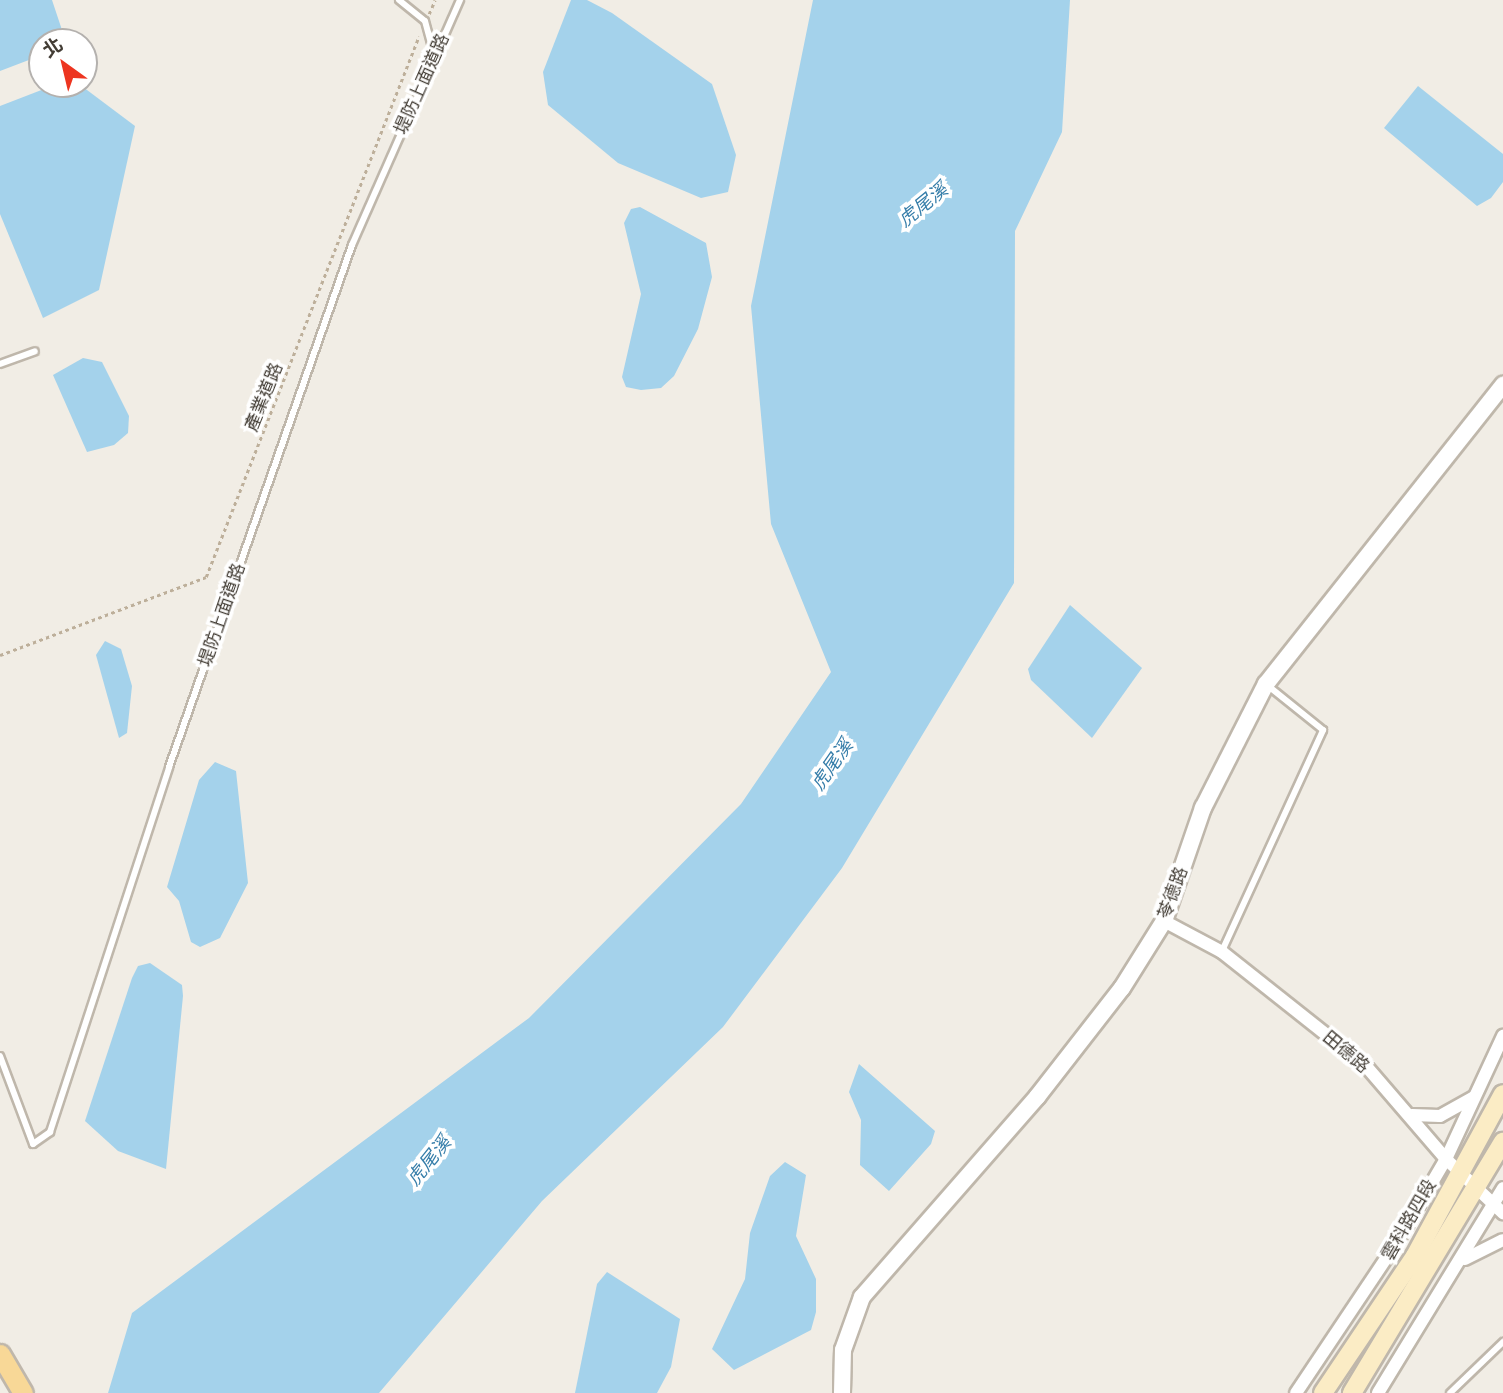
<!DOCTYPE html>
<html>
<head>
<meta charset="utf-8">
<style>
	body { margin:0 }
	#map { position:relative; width:1503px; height:1393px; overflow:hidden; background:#f1ede5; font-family:"IBM Plex Sans","Noto Sans TC",sans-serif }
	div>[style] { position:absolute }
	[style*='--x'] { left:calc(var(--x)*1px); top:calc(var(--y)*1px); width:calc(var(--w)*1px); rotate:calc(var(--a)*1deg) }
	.water>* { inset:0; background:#a4d2eb }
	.path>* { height:2.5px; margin-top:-1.25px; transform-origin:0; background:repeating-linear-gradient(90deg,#bdaf9a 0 3.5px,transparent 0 7px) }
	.roads { filter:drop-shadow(2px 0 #bfb7ab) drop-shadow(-2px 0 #bfb7ab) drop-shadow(0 2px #bfb7ab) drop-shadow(0 -2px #bfb7ab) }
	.service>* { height:6px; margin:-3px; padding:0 3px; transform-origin:3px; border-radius:3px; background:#fff }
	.minor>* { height:12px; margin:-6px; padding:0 6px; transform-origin:6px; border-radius:6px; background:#fff }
	.tertiary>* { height:16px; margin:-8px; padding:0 8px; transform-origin:8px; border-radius:8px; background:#fff }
	.secondary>* { height:18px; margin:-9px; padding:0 9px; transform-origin:9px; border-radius:9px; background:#fbecc5 }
	.primary>* { height:19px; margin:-9.5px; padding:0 9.5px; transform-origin:9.5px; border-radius:9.5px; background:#f8d897 }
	span { translate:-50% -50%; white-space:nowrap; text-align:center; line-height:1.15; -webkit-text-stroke:7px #fff; paint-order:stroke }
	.street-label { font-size:18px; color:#433d35 }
	.water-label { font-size:19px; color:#357da9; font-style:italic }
	.north { position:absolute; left:28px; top:28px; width:70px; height:70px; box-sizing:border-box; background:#fff; border:2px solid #b4b1ae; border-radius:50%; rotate:326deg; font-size:19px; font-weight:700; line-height:28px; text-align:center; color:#433d35 }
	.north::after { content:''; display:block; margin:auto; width:24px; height:32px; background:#ed3520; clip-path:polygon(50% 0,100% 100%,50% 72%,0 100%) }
</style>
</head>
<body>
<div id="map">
	<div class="water">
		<div style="clip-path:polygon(0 0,52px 0,66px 42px,42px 42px,42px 55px,0 71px)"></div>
		<div style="clip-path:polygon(571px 0,587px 0,612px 13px,712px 84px,736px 155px,728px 192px,701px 198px,618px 163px,548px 105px,543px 72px)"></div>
		<div style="clip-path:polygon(813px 0,1070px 0,1062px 132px,1015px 231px,1014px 583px,842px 868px,723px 1027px,542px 1201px,379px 1393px,108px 1393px,132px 1313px,529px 1018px,741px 804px,831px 672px,771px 524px,751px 306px)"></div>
		<div style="clip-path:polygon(57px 84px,79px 84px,135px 126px,99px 290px,43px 318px,0 214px,0 106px)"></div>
		<div style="clip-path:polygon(1418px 86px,1503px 154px,1503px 182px,1491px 198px,1477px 206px,1384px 128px)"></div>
		<div style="clip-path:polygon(640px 207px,706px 243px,712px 277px,698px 329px,674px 376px,661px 388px,641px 390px,626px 387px,622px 377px,641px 294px,624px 223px,631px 209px)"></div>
		<div style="clip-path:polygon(83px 358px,102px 362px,129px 416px,128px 433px,114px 445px,87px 452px,53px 375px)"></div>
		<div style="clip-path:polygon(1070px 605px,1142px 668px,1092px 738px,1031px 680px,1028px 669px)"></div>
		<div style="clip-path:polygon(105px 641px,121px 649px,132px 686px,127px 733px,119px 738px,96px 655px)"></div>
		<div style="clip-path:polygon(215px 762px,236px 771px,248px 883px,220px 938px,200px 947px,191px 942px,179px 901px,167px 887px,199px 780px)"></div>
		<div style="clip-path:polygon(150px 963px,182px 985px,183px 996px,166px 1169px,118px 1151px,85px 1121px,132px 978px,138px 966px)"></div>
		<div style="clip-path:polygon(859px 1064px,935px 1131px,931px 1144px,889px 1191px,860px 1165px,861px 1120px,849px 1092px)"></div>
		<div style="clip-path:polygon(785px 1162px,806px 1175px,796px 1236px,816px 1279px,816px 1312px,811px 1330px,734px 1370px,712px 1349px,745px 1279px,750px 1233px,770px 1176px)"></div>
		<div style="clip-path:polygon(607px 1272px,680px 1319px,671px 1367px,657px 1393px,575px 1393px,597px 1284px)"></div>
	</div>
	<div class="path">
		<div style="--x:429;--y:14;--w:15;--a:-67"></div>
		<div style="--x:0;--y:655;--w:220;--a:-20.7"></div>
		<div style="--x:206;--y:577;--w:581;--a:-68.51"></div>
	</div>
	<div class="roads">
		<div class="service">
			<div style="--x:399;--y:0;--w:33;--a:39"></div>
			<div style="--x:425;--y:21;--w:34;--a:75"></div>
			<div style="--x:0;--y:364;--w:37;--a:-20"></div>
			<div style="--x:1222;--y:951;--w:243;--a:-65.4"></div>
			<div style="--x:1323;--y:730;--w:72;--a:-141.2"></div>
			<div style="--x:0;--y:1056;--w:94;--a:69.4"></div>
			<div style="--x:33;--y:1144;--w:21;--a:-35"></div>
			<div style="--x:50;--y:1132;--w:384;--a:-71.9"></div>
			<div style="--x:169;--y:767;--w:553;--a:-70.68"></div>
			<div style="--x:352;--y:245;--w:268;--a:-66.2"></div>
			<div style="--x:1450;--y:1393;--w:74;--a:-43.9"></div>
		</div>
		<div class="minor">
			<div style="--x:1164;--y:921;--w:66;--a:28.1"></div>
			<div style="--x:1222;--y:952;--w:184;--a:38.4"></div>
			<div style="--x:1366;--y:1066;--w:123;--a:49.3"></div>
			<div style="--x:1446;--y:1159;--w:79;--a:43.5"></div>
			<div style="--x:1412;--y:1115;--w:28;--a:2"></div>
			<div style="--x:1440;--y:1116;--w:39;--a:-29"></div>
			<div style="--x:1465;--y:1259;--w:42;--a:-26.6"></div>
			<div style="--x:1296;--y:1393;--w:185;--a:-56.2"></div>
			<div style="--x:1399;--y:1239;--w:93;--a:-59.6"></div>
			<div style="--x:1446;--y:1159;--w:136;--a:-65.1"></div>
			<div style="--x:1378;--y:1393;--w:240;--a:-58.6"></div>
		</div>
		<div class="tertiary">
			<div style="--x:842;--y:1393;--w:43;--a:-88.7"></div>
			<div style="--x:843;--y:1350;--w:56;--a:-70.3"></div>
			<div style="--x:862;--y:1297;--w:266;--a:-48.8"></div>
			<div style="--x:1037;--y:1097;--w:138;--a:-52.1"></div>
			<div style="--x:1122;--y:988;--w:79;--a:-57.9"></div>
			<div style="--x:1164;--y:921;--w:120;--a:-71"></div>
			<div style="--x:1203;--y:808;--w:139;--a:-63.1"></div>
			<div style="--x:1266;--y:684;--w:382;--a:-51.6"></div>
		</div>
		<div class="secondary">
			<div style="--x:1323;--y:1393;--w:165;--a:-56.1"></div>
			<div style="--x:1415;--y:1256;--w:184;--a:-61.5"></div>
			<div style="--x:1352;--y:1393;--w:293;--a:-59"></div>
		</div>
		<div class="primary">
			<div style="--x:0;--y:1354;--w:45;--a:59.5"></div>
		</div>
	</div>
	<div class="street-label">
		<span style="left:422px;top:84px;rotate:-66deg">堤防上面道路</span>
		<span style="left:264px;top:397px;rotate:-68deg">產業道路</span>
		<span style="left:222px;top:615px;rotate:-71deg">堤防上面道路</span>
		<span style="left:1173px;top:893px;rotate:-70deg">苓德路</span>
		<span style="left:1346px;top:1052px;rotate:40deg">田德路</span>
		<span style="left:1409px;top:1220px;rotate:-60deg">雲科路四段</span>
	</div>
	<div class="water-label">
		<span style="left:923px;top:205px;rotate:-39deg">虎尾溪</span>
		<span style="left:832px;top:765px;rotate:-55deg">虎尾溪</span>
		<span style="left:429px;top:1161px;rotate:-51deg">虎尾溪</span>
	</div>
	<div class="north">北</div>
</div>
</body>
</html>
